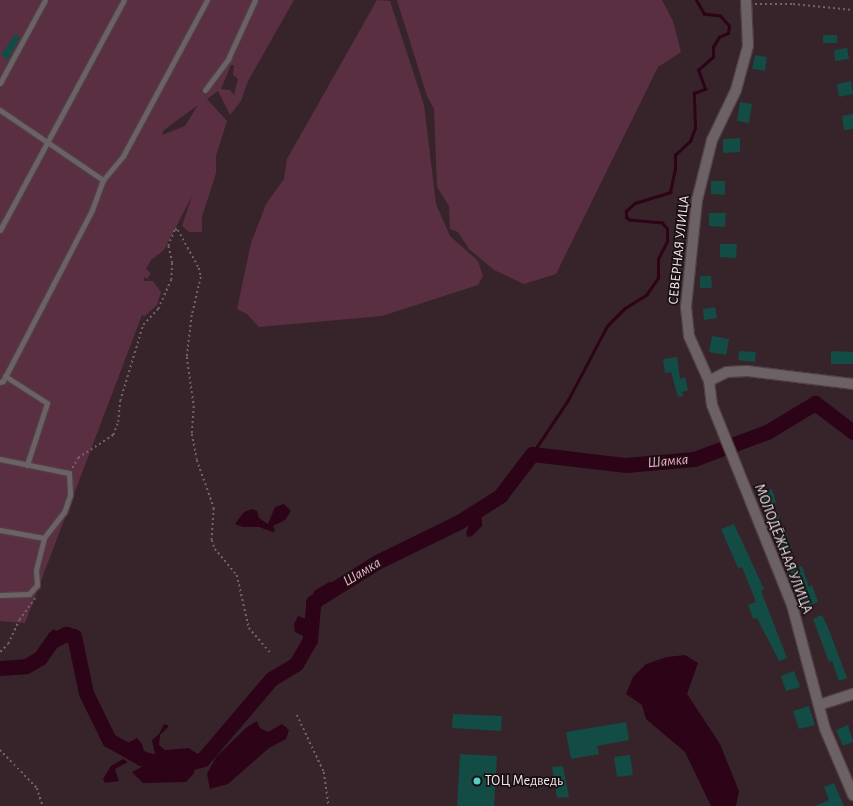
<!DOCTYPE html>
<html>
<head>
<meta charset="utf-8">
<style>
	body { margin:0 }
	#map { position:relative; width:853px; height:806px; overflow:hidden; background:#37242b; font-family:"Alegreya Sans",sans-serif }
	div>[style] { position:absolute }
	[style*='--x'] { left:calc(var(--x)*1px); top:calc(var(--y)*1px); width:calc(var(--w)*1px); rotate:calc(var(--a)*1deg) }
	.green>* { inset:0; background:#5a2f41 }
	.water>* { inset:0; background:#2c0317 }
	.stream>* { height:2.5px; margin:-1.25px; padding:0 1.25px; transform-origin:1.25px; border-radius:1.25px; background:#2c0317 }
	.river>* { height:15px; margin:-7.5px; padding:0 7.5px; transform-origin:7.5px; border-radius:7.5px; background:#2c0317 }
	.building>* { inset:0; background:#134b45 }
	.path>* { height:1.5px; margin-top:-0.75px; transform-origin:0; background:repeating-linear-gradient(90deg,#746369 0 2px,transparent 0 5px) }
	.roads { filter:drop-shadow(1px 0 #513f46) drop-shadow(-1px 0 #513f46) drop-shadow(0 1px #513f46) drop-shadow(0 -1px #513f46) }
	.service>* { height:5px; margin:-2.5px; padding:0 2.5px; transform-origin:2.5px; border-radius:2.5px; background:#6c6265 }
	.minor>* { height:10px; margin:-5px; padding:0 5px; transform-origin:5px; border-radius:5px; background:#6c6265 }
	.dots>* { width:11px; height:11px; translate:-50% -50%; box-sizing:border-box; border:2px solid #191013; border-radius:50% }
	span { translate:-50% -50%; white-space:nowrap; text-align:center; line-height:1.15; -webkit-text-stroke:3.5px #191013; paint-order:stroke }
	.street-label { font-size:14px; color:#f4e7eb }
	.poi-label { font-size:14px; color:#f4e7eb }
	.left { translate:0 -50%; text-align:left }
	.water-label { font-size:15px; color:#faaac8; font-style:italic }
</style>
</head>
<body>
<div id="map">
	<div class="green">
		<div style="clip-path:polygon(evenodd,0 0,294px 0,248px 81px,241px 101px,230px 115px,218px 91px,207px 99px,227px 121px,216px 156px,216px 173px,202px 217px,202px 232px,189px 232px,182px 226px,192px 196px,164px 250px,151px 260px,146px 269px,151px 273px,147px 279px,144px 277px,144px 281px,153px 281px,161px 292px,157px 305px,145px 316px,142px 315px,25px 623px,0 621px,0 0,231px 65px,234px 65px,233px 75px,238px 79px,234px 95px,230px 90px,221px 89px,231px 65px,0 0,198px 105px,185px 126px,162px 135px,164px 130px,198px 105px)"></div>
		<div style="clip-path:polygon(377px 0,390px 1px,424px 105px,436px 204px,450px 236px,478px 261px,483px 276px,478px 285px,382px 316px,259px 327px,247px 314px,237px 309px,251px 243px,266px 204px,284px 179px,287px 159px)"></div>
		<div style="clip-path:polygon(397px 0,662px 0,673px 21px,681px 52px,658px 67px,556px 274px,524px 284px,494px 270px,469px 249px,458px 232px,450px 229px,449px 206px,437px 187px,434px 109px,427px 96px)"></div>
	</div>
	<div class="water">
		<div style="clip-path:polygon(284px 504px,291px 511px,285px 520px,273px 526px,275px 530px,273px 532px,259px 527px,243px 527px,235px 524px,244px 512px,252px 509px,257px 511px,259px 518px,268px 524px,275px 507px)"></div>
		<div style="clip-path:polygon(481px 505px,482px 526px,472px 536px,468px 537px,466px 534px,470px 521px,477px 515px,476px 507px)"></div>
		<div style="clip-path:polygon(329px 582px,338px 583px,337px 588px,323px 591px,313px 598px,314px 591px)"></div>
		<div style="clip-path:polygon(298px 616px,306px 619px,304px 628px,307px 638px,295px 632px,294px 624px)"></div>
		<div style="clip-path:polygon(54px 629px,59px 635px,51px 641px,53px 651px,49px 657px,39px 660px,45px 650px,48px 634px)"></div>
		<div style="clip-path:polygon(685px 655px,698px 663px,687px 694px,720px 744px,739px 791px,736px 806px,711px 806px,685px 752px,646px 719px,642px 705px,626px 694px,633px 677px,646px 664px,667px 657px)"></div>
		<div style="clip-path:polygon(257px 721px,260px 728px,268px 732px,282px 724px,289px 730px,286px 739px,269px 748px,228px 784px,210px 789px,207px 774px,216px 757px,247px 727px)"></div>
		<div style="clip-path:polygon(164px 724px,169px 726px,160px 735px,159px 745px,165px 750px,189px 748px,196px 753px,194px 773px,186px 782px,143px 783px,132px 772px,156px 759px,152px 740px,159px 734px)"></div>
		<div style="clip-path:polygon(137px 738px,142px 744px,145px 754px,126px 755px,124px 749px,126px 744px)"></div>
		<div style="clip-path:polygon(123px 759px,128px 762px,115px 769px,119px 781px,105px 783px,103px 779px,111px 766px)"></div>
	</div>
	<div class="stream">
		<div style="--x:532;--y:454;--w:65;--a:-56.3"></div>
		<div style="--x:568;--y:400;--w:84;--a:-62.2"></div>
		<div style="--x:607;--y:326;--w:25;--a:-45"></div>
		<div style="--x:625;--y:308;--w:25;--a:-32"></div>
		<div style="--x:646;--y:295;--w:21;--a:-55"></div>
		<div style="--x:658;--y:278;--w:19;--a:-90"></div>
		<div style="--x:658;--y:259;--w:20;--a:-63"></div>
		<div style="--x:667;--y:241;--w:12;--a:-90"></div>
		<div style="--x:667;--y:229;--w:8;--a:-130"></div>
		<div style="--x:662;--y:223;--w:33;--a:-175"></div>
		<div style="--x:629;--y:220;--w:4;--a:-135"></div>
		<div style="--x:626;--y:217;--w:6;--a:-90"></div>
		<div style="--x:626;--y:211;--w:12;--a:-42"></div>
		<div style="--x:635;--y:203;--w:37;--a:-17"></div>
		<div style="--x:670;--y:192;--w:24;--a:-78"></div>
		<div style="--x:675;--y:169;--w:14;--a:-90"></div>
		<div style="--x:675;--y:155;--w:21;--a:-43"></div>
		<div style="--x:690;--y:141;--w:14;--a:-69"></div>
		<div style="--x:695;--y:128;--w:35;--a:-92"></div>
		<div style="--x:694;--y:93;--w:12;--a:-20"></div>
		<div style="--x:705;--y:89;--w:20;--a:-110"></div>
		<div style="--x:698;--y:70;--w:20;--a:-41"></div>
		<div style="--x:713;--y:57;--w:10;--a:-90"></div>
		<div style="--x:713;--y:47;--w:12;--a:-59"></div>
		<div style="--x:719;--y:37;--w:10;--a:-24"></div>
		<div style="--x:728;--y:33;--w:7;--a:-82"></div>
		<div style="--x:729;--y:26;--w:13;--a:-132"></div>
		<div style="--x:720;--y:16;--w:16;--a:-173"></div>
		<div style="--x:704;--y:14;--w:16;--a:-120"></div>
	</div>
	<div class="river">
		<div style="--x:0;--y:668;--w:26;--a:-4"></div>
		<div style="--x:26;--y:666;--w:16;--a:-30"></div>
		<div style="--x:40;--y:658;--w:21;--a:-55"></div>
		<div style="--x:52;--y:641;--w:16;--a:-27"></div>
		<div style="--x:66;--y:634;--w:8;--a:14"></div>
		<div style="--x:74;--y:636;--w:58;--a:78.1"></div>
		<div style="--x:86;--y:693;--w:52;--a:63.9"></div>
		<div style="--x:109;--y:740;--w:37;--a:29"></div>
		<div style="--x:141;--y:758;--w:32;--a:16"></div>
		<div style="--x:172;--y:767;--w:32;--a:-14"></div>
		<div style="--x:203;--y:759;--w:105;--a:-49.6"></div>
		<div style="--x:271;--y:679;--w:29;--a:-31"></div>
		<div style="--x:296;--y:664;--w:28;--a:-60"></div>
		<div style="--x:310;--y:640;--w:38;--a:-85"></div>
		<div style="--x:313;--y:602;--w:75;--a:-32"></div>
		<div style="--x:377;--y:562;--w:91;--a:-26"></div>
		<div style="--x:459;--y:522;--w:49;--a:-32.4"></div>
		<div style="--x:500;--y:496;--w:53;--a:-52.7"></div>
		<div style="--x:532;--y:454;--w:95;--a:6.7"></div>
		<div style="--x:626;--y:465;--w:68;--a:-5"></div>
		<div style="--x:694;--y:459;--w:78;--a:-20.3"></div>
		<div style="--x:767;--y:432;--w:56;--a:-31.1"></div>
		<div style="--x:815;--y:403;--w:48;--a:37.3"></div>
	</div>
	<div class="building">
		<div style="clip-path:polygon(15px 34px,20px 37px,8px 60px,1px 55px)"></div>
		<div style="clip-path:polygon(823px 35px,837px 35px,837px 43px,823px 43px)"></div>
		<div style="clip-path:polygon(847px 48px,849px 59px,835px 61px,834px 50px)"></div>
		<div style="clip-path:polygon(755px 55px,767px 57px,765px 71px,752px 69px)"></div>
		<div style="clip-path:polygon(851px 81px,853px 94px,839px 97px,837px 84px)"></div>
		<div style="clip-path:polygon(740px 102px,752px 104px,749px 123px,737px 121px)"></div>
		<div style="clip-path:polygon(853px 114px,853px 129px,844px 130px,842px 116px)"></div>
		<div style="clip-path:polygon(740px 138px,740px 152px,723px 153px,723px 139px)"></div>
		<div style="clip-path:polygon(711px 181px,725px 181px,725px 195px,711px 194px)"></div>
		<div style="clip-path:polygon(709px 213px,726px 213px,725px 227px,709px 226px)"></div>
		<div style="clip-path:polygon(720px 244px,737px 244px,736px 258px,720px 257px)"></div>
		<div style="clip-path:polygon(700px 276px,711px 276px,712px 288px,700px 288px)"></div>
		<div style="clip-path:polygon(715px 307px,717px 318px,704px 320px,703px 309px)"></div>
		<div style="clip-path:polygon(712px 336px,729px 339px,726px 355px,709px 352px)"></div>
		<div style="clip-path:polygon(739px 351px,756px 352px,755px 362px,738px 360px)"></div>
		<div style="clip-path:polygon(831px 351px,853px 352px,853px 364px,831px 364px)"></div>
		<div style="clip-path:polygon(677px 357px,680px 379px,685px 377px,688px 390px,682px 392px,683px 396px,678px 397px,671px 372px,665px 373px,663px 359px)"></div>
		<div style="clip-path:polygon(772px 489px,776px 502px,764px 506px,760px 493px)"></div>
		<div style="clip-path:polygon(778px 515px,792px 548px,781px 553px,768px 519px)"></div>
		<div style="clip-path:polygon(734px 524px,764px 589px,761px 591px,787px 658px,779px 661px,757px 618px,753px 619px,748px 605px,756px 602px,742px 567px,738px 568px,721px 529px)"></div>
		<div style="clip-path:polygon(802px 566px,809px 587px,812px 585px,818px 602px,805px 607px,790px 570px)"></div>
		<div style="clip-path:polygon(822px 615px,829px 630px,847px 678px,839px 681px,832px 661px,829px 662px,813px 619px)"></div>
		<div style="clip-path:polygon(794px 671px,800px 687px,786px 691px,781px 676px)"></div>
		<div style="clip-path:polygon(809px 706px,815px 725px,799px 729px,793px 711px)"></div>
		<div style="clip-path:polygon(453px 714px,502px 716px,501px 731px,452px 728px)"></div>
		<div style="clip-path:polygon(626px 722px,629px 740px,597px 746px,599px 754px,571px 759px,566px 732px)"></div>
		<div style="clip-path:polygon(848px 725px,853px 742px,843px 746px,836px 730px)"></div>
		<div style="clip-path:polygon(460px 754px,497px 756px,494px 806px,457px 806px)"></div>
		<div style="clip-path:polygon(630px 755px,633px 775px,617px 777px,614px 757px)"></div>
		<div style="clip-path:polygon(563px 766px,569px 797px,557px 798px,552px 767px)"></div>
		<div style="clip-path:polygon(834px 783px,844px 806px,815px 806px,829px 800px,824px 787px)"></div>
	</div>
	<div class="path">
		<div style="--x:755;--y:4;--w:38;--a:0"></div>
		<div style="--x:793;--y:4;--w:60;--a:5.7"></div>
		<div style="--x:72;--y:468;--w:12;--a:-59"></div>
		<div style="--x:78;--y:458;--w:42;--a:-33.3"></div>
		<div style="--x:113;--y:435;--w:14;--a:-69"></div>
		<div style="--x:118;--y:422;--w:21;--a:-85"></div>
		<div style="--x:120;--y:401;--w:79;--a:-73.2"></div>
		<div style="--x:143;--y:325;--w:22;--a:-47"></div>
		<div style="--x:158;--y:309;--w:32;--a:-66"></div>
		<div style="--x:171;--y:280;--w:17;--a:-87"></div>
		<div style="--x:172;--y:263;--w:17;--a:-103"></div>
		<div style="--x:168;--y:246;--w:18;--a:-68"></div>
		<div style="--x:175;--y:229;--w:3;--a:18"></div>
		<div style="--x:178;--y:230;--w:43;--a:61.1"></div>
		<div style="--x:199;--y:268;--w:9;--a:77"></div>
		<div style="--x:201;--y:277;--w:39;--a:103"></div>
		<div style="--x:192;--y:315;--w:42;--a:96.8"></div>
		<div style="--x:187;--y:357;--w:49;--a:81.9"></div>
		<div style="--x:194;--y:406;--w:28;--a:94"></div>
		<div style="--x:192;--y:434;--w:26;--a:79"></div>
		<div style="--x:197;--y:460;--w:51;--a:70.5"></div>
		<div style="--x:214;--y:508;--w:32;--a:94"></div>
		<div style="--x:212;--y:540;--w:9;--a:72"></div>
		<div style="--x:215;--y:549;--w:34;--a:50"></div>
		<div style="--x:237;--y:575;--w:54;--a:77.2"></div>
		<div style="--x:249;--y:628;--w:35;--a:49"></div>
		<div style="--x:0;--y:652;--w:11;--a:-45"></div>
		<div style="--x:8;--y:644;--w:26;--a:-65"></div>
		<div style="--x:19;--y:620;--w:27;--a:-54"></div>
		<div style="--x:297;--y:715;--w:63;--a:64.7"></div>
		<div style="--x:324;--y:772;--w:34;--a:82"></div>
		<div style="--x:0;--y:750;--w:53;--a:45.8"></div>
		<div style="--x:37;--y:788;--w:19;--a:72"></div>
	</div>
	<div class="roads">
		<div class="service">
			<div style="--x:0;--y:83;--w:94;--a:-61.5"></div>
			<div style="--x:205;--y:90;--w:39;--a:-53"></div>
			<div style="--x:228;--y:59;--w:65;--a:-65.4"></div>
			<div style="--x:0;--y:110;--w:125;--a:34.2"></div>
			<div style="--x:103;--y:180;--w:31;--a:-50"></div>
			<div style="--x:123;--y:156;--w:177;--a:-61.7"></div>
			<div style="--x:0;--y:230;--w:261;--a:-61.7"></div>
			<div style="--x:5;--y:376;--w:50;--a:32.7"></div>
			<div style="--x:47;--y:403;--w:65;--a:107.9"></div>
			<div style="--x:0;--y:382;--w:3;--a:-18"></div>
			<div style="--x:3;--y:381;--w:193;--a:-62.5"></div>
			<div style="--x:92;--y:210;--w:32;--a:-70"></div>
			<div style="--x:0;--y:459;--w:70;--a:11.5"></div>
			<div style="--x:69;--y:473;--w:22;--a:87"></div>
			<div style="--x:70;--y:495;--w:18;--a:109"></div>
			<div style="--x:64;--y:512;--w:33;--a:128"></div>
			<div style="--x:44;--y:538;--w:33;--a:104"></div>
			<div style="--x:36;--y:570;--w:15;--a:86"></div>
			<div style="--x:37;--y:585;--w:12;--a:132"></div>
			<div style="--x:29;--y:594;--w:29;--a:178"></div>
			<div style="--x:0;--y:530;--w:45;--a:10.3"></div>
		</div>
		<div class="minor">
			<div style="--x:746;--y:0;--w:46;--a:87.5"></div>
			<div style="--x:748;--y:46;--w:46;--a:105.3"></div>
			<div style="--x:736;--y:90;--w:55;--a:115.6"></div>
			<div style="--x:712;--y:140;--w:62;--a:104"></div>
			<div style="--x:697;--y:200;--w:108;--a:95.9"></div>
			<div style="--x:686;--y:307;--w:29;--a:84"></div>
			<div style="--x:689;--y:336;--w:49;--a:66"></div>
			<div style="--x:709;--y:381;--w:24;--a:83"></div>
			<div style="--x:712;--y:405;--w:215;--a:68.2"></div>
			<div style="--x:792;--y:605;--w:128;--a:75.1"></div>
			<div style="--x:825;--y:729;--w:72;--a:67"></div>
			<div style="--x:709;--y:381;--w:20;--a:-27"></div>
			<div style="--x:727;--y:372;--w:20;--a:-3"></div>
			<div style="--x:747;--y:371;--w:107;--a:7"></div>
			<div style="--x:819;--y:705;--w:36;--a:-18"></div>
		</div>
	</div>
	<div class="dots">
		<div style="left:477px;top:781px;background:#58cec0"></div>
	</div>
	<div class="street-label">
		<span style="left:679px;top:250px;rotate:-84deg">СЕВЕРНАЯ УЛИЦА</span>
		<span style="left:783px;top:549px;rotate:69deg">МОЛОДЁЖНАЯ УЛИЦА</span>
	</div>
	<div class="poi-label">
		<span class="left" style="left:485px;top:781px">ТОЦ Медведь</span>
	</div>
	<div class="water-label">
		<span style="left:668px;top:461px;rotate:-5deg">Шамка</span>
		<span style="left:362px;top:572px;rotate:-31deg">Шамка</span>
	</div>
</div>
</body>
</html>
